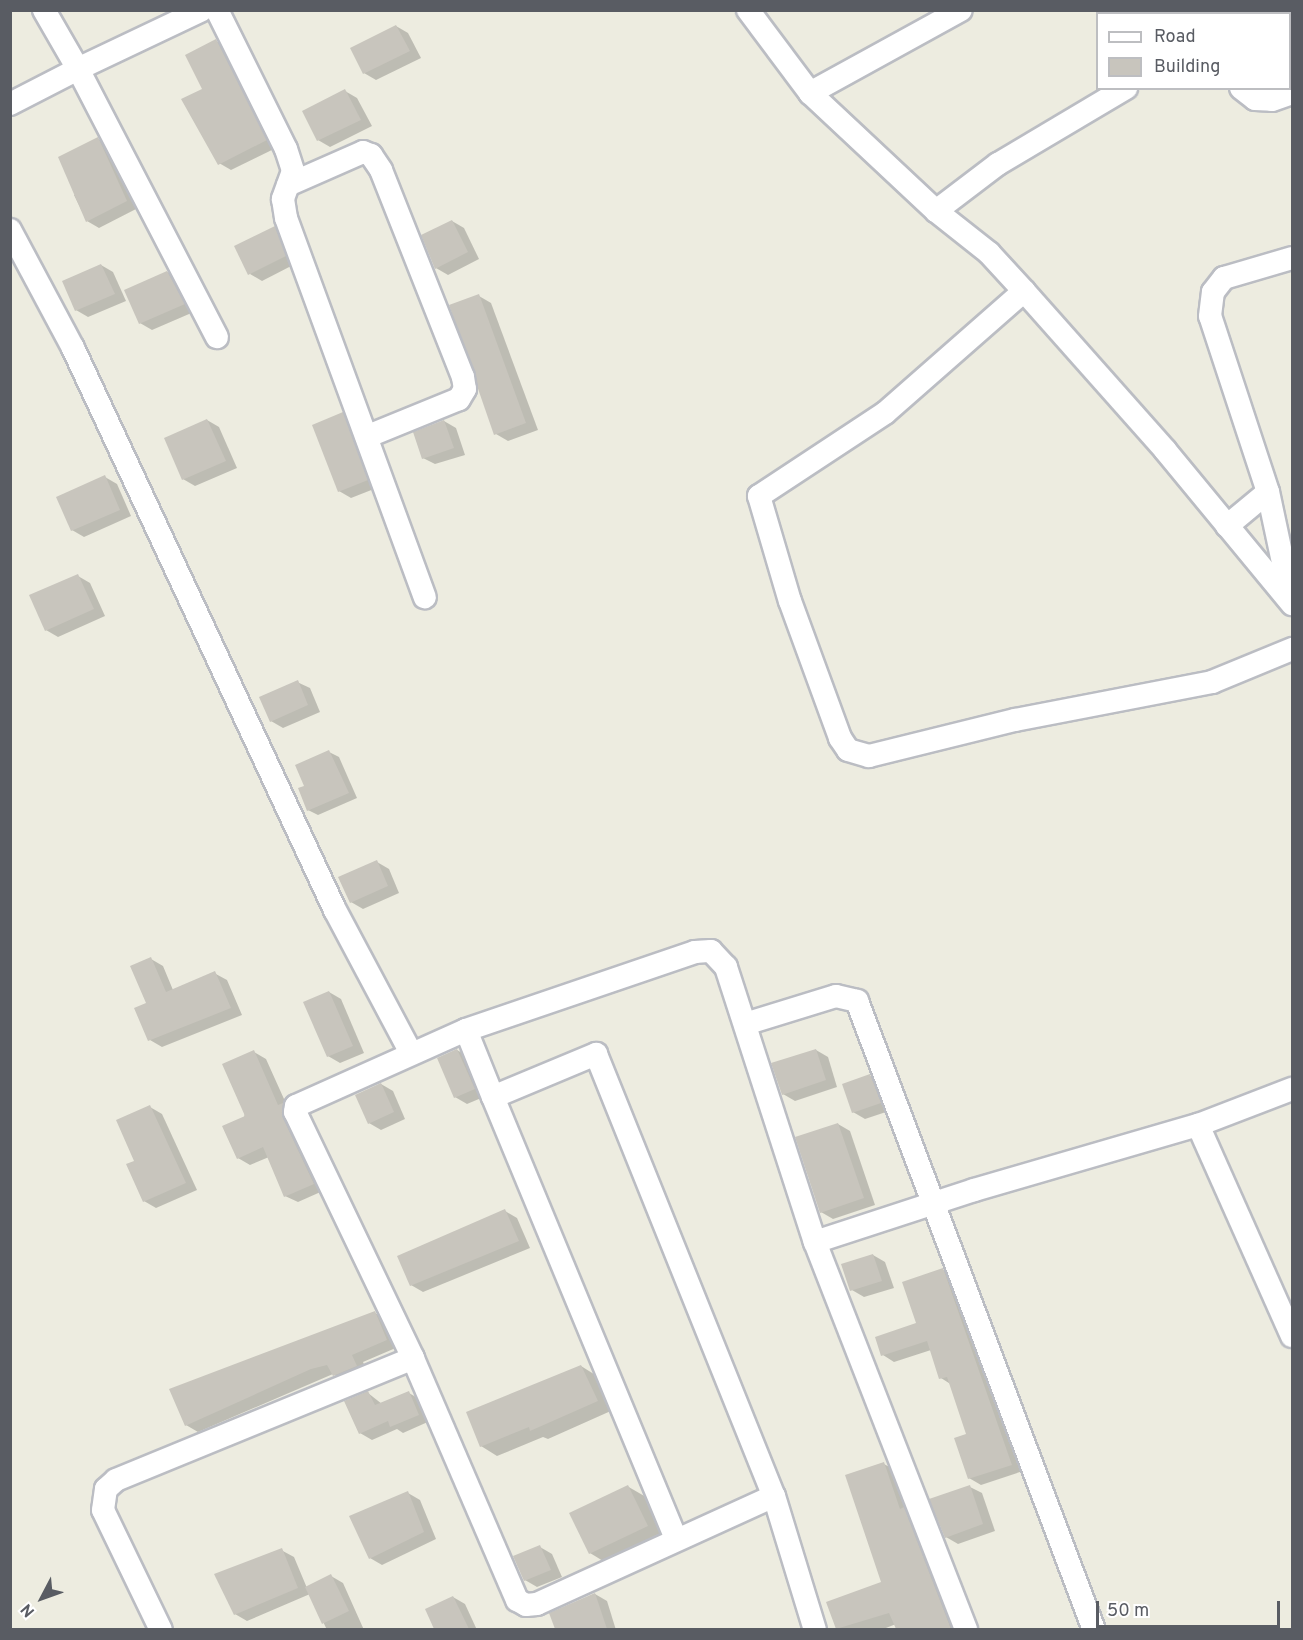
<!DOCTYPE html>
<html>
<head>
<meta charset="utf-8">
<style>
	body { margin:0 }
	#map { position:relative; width:1303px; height:1640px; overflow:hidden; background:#edece0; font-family:Overpass,sans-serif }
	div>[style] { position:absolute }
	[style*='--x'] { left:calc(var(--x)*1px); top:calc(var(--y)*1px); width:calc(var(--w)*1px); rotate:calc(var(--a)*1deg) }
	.shadow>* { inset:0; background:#0003 }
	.building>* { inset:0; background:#c8c5bd }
	.roads { filter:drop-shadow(2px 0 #bbbdc3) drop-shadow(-2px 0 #bbbdc3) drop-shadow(0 2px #bbbdc3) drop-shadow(0 -2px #bbbdc3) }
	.street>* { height:22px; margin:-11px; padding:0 11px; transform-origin:11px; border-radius:11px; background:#fff }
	span { translate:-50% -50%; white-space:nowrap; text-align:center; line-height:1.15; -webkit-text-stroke:6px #fff; paint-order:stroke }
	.frame { position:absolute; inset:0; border:12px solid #595c63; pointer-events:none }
	.legend { position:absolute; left:1096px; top:12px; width:195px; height:78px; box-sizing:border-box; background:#fff; border:2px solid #bdbec1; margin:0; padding:8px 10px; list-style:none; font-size:18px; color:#595c63 }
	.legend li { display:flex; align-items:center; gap:12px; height:30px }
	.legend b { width:30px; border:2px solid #bdbec1 }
	.north { position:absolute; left:12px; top:1568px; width:60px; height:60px; -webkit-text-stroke:4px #fff; paint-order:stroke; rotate:229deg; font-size:16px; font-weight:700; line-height:24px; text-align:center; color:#595c63 }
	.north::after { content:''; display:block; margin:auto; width:21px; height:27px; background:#595c63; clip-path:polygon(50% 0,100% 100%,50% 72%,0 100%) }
	.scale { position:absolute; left:1096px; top:1601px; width:184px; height:27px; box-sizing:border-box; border:3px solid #595c63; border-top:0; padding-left:8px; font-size:18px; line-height:21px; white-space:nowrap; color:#595c63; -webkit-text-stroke:4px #fff; paint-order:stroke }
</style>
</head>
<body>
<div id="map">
	<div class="shadow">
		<div style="clip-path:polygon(396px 26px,408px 33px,421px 58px,376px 80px,364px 73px)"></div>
		<div style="clip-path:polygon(216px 41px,228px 48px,278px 147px,231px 170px,219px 163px,204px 90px)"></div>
		<div style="clip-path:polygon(345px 91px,357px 98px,372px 126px,330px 147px,318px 140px)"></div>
		<div style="clip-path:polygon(98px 139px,110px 146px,138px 208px,99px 228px,87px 221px,74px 195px,78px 193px)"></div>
		<div style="clip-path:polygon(452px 221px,464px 228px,479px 259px,448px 275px,436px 268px)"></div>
		<div style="clip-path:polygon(275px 228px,287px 235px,297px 263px,262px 281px,250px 274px)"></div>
		<div style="clip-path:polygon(101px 265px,113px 272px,126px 301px,88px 317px,76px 310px)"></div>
		<div style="clip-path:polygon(167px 272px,179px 279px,196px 311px,152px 330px,140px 323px)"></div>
		<div style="clip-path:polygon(479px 296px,491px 303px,538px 430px,508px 441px,496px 434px)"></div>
		<div style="clip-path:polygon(343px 414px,355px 421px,379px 487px,351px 498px,339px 491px)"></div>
		<div style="clip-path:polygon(207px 420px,219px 427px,237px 468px,195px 486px,183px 479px)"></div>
		<div style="clip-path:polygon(444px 421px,456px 428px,465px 455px,435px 464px,423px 458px)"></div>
		<div style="clip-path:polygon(105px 477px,117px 484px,131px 516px,84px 537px,72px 530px)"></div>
		<div style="clip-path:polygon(78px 576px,90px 583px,105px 616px,58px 637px,46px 630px)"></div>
		<div style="clip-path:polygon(297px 682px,310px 688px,320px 712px,283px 728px,271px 721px)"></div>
		<div style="clip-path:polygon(329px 752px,339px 757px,357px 798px,318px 815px,308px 810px,306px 787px)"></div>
		<div style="clip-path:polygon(377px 862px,389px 869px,399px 893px,363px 909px,351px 902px)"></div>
		<div style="clip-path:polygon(151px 959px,163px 966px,173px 990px,214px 973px,227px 980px,242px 1015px,162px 1047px,150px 1040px)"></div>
		<div style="clip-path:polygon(329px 992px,341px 999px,364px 1053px,340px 1063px,328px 1056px)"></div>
		<div style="clip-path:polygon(457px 1050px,469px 1057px,486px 1096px,467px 1104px,455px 1097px)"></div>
		<div style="clip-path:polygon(816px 1050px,828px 1057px,837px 1087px,795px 1101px,783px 1094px)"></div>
		<div style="clip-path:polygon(254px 1052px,266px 1059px,325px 1190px,298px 1202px,285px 1196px,269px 1157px,250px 1165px,238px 1158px)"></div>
		<div style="clip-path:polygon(870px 1076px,882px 1083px,892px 1110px,865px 1119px,853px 1112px)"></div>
		<div style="clip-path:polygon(381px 1084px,393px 1091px,405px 1119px,381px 1130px,369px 1123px)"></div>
		<div style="clip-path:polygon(150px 1107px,162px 1114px,197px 1190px,156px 1208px,144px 1201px,136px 1162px)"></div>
		<div style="clip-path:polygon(838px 1124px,850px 1131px,875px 1205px,833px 1219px,821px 1212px)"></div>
		<div style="clip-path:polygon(505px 1211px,517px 1218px,530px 1248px,423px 1292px,411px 1285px)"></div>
		<div style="clip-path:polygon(873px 1255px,885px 1262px,894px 1288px,864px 1297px,852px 1290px)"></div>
		<div style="clip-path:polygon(943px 1270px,955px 1276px,1023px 1471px,981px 1485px,969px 1478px,968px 1435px,952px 1385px,941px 1378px,931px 1350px,894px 1362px,883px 1355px,918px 1324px)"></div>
		<div style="clip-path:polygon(375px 1313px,387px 1320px,398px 1347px,363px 1362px,368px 1373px,346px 1382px,333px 1374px,198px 1432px,186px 1425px)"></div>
		<div style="clip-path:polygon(581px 1366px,597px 1376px,613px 1410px,548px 1439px,543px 1437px,497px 1456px,481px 1446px)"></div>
		<div style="clip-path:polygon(368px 1393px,382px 1404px,409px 1393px,421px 1400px,430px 1421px,403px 1433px,397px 1429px,372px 1440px,360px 1433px)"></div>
		<div style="clip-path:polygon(884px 1464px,900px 1473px,962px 1630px,898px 1630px,896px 1624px,881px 1630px,838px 1630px,828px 1603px,882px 1583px)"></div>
		<div style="clip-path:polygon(627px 1486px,646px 1497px,665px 1537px,608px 1564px,590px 1553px)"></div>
		<div style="clip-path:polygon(970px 1487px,982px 1493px,995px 1531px,958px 1544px,946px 1537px)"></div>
		<div style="clip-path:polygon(408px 1493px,420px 1500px,436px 1539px,382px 1565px,370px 1558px)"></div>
		<div style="clip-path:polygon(540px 1547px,552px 1554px,562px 1577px,537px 1587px,525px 1580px)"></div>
		<div style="clip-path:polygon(281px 1550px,294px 1557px,307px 1588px,331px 1576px,343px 1583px,364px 1630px,327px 1630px,310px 1594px,247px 1621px,235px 1614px)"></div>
		<div style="clip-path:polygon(595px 1594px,607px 1601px,616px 1630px,557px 1630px,551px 1614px)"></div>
		<div style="clip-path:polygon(453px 1597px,465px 1604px,477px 1630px,436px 1630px,427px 1610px)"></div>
	</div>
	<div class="building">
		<div style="clip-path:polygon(396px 25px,410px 51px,363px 74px,350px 48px)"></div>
		<div style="clip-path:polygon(216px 39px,267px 140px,218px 165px,181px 99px,202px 89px,185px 55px)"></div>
		<div style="clip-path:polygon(345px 89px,361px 120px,317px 141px,302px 111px)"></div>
		<div style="clip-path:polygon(98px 137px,127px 201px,86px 222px,58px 157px)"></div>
		<div style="clip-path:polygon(452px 220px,468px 252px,435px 269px,421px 235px)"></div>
		<div style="clip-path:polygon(275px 226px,286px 256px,248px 275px,234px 246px)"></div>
		<div style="clip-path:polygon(101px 264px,115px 294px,75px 311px,62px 281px)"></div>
		<div style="clip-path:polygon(167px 271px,185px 304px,139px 324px,124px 290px)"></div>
		<div style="clip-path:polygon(479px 294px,526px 423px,494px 435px,449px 305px)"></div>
		<div style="clip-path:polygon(343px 412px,368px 480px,338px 492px,312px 425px)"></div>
		<div style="clip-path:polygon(207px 419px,226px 461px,182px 480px,164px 438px)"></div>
		<div style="clip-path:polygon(444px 420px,454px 448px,422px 459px,413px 432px)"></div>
		<div style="clip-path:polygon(105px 475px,120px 510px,71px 531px,56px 497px)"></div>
		<div style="clip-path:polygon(78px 574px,94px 609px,45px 631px,29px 595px)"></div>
		<div style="clip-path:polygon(298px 680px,308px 705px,270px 722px,259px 697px)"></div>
		<div style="clip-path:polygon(329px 750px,349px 793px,307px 811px,298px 788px,304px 786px,295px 765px)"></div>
		<div style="clip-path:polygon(377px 860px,388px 886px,350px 903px,338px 877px)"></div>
		<div style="clip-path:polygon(151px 957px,166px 992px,215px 971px,231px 1008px,148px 1041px,134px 1008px,146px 1003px,130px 966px)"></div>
		<div style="clip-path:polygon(329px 991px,353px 1046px,327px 1057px,303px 1002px)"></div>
		<div style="clip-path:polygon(457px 1049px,475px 1089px,454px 1098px,437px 1058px)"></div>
		<div style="clip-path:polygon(816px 1049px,826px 1080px,782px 1095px,771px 1063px)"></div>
		<div style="clip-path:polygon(254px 1050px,278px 1105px,283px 1103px,283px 1118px,314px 1184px,284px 1197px,263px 1147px,237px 1159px,222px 1126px,245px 1116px,222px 1064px)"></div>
		<div style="clip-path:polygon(870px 1074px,881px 1103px,852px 1113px,842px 1084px)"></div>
		<div style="clip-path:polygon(381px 1083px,394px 1112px,368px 1124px,355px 1095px)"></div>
		<div style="clip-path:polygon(150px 1105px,186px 1183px,143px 1202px,126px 1164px,134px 1161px,116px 1120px)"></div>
		<div style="clip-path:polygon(838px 1123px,864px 1198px,820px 1213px,795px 1137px)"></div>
		<div style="clip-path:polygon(505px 1209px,519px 1241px,410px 1286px,397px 1256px)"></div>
		<div style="clip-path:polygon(873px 1254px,882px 1281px,850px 1291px,841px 1264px)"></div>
		<div style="clip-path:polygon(943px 1268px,1012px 1465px,968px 1479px,954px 1438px,966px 1434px,947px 1377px,939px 1379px,927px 1341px,881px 1356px,875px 1337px,916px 1323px,902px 1282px)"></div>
		<div style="clip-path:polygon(375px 1311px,387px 1340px,352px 1355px,357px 1366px,333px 1376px,327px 1365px,311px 1369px,185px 1426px,169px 1389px)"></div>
		<div style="clip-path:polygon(581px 1365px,598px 1401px,530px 1431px,529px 1427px,480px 1447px,466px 1412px)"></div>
		<div style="clip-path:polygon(368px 1391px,375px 1405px,409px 1391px,419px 1415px,390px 1427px,388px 1421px,359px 1434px,344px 1401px)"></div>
		<div style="clip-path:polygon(884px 1462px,900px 1509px,904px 1507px,951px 1629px,896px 1629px,889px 1613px,836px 1629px,826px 1602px,881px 1582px,845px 1475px)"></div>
		<div style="clip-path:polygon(628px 1485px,648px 1526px,589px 1554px,569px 1513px)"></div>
		<div style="clip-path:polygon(970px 1485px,983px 1524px,945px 1538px,929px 1499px)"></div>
		<div style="clip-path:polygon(408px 1491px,424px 1532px,369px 1559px,349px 1516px)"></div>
		<div style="clip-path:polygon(540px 1545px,551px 1570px,524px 1581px,513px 1556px)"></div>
		<div style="clip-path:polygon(282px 1548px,298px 1588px,234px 1615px,214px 1574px)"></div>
		<div style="clip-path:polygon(331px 1574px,349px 1611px,322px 1624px,305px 1587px)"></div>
		<div style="clip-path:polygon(595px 1593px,607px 1629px,555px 1629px,549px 1613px)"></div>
		<div style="clip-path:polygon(453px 1596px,469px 1629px,434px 1629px,425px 1609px)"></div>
	</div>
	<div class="roads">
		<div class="street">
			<div style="--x:202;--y:10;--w:137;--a:154.6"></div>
			<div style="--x:78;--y:69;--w:302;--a:62.6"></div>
			<div style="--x:217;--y:10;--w:155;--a:63.6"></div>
			<div style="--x:286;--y:149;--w:23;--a:72"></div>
			<div style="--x:293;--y:171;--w:30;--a:110"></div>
			<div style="--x:283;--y:199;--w:19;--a:81"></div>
			<div style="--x:286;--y:218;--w:404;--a:69.9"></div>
			<div style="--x:748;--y:10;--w:104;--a:53.2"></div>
			<div style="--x:810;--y:93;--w:173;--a:43.1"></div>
			<div style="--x:936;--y:211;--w:68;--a:38.4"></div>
			<div style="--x:989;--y:253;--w:52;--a:47.4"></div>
			<div style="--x:1024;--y:291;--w:213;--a:48.4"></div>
			<div style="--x:1165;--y:450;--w:200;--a:50.5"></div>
			<div style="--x:1241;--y:88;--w:18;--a:38"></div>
			<div style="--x:1255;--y:99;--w:17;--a:3"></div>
			<div style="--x:1272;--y:100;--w:21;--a:-19"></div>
			<div style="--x:810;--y:93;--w:172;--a:-28.8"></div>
			<div style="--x:10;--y:104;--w:76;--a:-27.2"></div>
			<div style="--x:78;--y:69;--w:68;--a:-120"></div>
			<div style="--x:288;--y:185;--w:82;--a:-23.7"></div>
			<div style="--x:363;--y:152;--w:9;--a:21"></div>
			<div style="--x:371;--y:155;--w:18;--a:56"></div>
			<div style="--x:381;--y:170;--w:223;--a:68.4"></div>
			<div style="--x:463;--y:377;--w:12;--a:81"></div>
			<div style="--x:465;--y:389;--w:12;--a:121"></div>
			<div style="--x:459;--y:399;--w:100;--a:157.8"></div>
			<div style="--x:936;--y:211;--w:78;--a:-37.2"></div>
			<div style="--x:998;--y:164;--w:149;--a:-30.7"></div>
			<div style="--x:10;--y:230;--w:134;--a:61.9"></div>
			<div style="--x:73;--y:348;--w:620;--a:65.01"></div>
			<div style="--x:335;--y:910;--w:162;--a:62"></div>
			<div style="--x:1024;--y:291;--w:185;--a:138.7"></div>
			<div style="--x:885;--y:413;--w:151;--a:146.6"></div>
			<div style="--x:759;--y:496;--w:109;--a:73.6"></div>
			<div style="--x:790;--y:601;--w:146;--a:69.9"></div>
			<div style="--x:840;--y:738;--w:14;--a:56"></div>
			<div style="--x:848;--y:750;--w:22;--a:16"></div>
			<div style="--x:869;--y:756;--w:150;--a:-13.9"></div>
			<div style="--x:1015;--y:720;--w:201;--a:-10.9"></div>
			<div style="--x:1212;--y:682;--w:87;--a:-22.4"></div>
			<div style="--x:1227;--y:526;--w:53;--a:-39.7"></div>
			<div style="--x:1291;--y:600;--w:110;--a:-102"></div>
			<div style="--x:1268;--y:492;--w:185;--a:-108.2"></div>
			<div style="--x:1210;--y:316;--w:24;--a:-83"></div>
			<div style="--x:1213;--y:292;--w:18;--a:-52"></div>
			<div style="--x:1224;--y:278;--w:71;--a:-16.4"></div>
			<div style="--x:745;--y:1024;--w:95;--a:-17.1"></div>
			<div style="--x:836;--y:996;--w:22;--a:13"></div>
			<div style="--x:857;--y:1001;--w:672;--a:69.35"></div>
			<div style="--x:466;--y:1030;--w:72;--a:68.1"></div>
			<div style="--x:493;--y:1097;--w:112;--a:-22.7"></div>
			<div style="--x:596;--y:1054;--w:476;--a:68.1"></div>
			<div style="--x:493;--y:1097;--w:478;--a:67.5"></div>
			<div style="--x:1198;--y:1125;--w:231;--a:66"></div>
			<div style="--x:815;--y:1242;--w:167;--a:-18.1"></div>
			<div style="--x:974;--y:1190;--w:233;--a:-16.2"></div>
			<div style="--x:1198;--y:1125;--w:101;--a:-21"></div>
			<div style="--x:161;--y:1630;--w:133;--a:-115.8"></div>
			<div style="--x:103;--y:1510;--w:21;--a:-82"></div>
			<div style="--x:106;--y:1489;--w:13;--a:-42"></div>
			<div style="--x:116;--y:1480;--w:321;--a:-22.3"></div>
			<div style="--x:815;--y:1630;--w:140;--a:-107"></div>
			<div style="--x:774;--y:1496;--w:260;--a:155.5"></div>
			<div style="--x:537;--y:1604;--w:11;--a:175"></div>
			<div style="--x:526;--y:1605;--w:10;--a:-151"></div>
			<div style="--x:517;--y:1600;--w:263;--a:-113.3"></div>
			<div style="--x:413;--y:1358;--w:273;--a:-115.6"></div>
			<div style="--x:295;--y:1112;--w:6;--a:-81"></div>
			<div style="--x:296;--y:1106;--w:186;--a:-24.1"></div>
			<div style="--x:466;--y:1030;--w:242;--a:-18.8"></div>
			<div style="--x:695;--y:952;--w:16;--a:-4"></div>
			<div style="--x:711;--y:951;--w:22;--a:47"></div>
			<div style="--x:726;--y:967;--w:289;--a:72.1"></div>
			<div style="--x:815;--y:1242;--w:416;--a:68.7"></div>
		</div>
	</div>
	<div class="frame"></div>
	<ul class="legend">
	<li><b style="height:8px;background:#fff"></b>Road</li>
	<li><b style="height:16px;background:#c8c5bd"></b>Building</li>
	</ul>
	<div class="north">N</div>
	<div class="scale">50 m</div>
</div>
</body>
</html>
